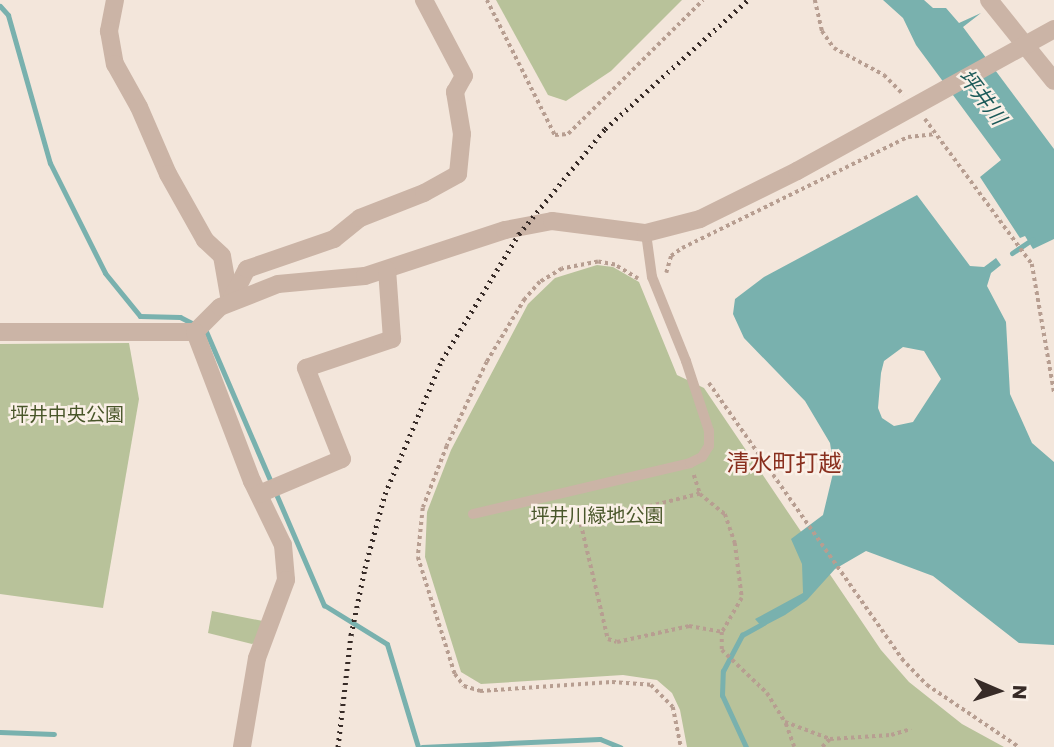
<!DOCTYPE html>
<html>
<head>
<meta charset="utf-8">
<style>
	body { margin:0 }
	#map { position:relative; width:1054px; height:747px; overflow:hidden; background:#f3e6db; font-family:Poppins,"Noto Sans JP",sans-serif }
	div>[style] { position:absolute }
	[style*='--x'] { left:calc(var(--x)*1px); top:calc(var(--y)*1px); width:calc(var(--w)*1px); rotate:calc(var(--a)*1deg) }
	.green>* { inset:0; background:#b8c29a }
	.water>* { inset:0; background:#79b1ae }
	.stream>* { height:5px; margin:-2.5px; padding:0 2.5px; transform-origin:2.5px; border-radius:2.5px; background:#79b1ae }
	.path>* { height:3.5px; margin-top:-1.75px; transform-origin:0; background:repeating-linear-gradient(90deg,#b79e91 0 3.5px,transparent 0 7px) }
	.service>* { height:10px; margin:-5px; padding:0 5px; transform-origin:5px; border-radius:5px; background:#cbb4a6 }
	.minor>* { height:18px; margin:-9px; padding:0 9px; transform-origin:9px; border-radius:9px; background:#cbb4a6 }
	.tertiary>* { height:18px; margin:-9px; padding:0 9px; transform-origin:9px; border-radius:9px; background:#cbb4a6 }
	.rail>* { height:5px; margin-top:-2.5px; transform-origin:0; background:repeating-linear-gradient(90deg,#372b27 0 2px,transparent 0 7px) }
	span { translate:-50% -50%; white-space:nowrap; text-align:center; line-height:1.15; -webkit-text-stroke:5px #faf0e7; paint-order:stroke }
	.park-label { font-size:19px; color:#49562a }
	.water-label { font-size:21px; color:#1c5a59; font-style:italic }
	.quarter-label { font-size:23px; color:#892f1e }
	.north { position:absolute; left:963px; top:656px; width:70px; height:70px; -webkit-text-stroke:5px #faf0e7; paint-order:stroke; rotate:93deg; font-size:19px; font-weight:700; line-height:28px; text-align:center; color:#372b27 }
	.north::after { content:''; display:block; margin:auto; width:24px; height:32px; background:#372b27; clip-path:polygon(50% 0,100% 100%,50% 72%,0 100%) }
</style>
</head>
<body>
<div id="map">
	<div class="green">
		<div style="clip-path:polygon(496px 0,682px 0,611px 71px,566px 101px,548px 95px)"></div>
		<div style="clip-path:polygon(597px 265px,613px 267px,639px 282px,677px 375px,704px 388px,881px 650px,909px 682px,962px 724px,1004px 747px,687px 747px,680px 710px,672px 693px,657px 680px,623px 675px,481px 684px,461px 672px,425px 557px,427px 512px,451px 450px,528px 304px,555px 278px)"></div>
		<div style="clip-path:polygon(129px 343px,139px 399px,103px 608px,0 594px,0 344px)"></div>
		<div style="clip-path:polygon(212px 611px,263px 621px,257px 641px,252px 644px,208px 633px)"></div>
	</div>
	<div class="water">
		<div style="clip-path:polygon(883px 0,924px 0,933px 8px,946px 8px,959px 23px,981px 13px,963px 27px,1054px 149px,1054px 239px,1033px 249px,1025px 236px,1020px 238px,980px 177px,1001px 160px,916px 45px,903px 18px)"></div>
		<div style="clip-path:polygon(evenodd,917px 195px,970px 266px,984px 267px,996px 258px,1001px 265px,991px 273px,987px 286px,1006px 322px,1010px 394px,1032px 443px,1054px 462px,1054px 645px,1019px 643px,933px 576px,866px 551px,835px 569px,807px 600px,785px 615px,762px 627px,755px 619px,803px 593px,802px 564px,791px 539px,823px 515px,834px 469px,830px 443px,805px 401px,744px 338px,733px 314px,735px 299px,764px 277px,917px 195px,903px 347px,924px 351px,941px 379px,913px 422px,894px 426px,882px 418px,878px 408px,881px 373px,884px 361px,903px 347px)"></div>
	</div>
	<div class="stream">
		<div style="--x:0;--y:6;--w:12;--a:48"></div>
		<div style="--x:8;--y:15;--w:154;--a:74.2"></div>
		<div style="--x:50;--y:163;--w:123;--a:63.4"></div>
		<div style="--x:105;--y:273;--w:55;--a:50.9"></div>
		<div style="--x:140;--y:316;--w:40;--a:1.4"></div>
		<div style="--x:180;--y:317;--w:18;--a:27"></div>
		<div style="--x:1012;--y:253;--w:25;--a:-34"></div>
		<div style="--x:205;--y:329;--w:301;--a:66.7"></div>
		<div style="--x:324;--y:605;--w:74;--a:31.8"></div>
		<div style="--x:387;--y:644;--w:108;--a:73.2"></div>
		<div style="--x:0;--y:732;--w:54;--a:2.1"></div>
		<div style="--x:422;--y:747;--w:178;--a:-2.6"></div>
		<div style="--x:600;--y:739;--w:22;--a:22"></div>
		<div style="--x:746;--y:747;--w:57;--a:-114.8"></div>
		<div style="--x:722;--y:695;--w:24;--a:-88"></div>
		<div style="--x:723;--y:671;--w:41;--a:-62.2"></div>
		<div style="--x:742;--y:635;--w:25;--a:-29"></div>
	</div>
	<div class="path">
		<div style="--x:487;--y:0;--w:151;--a:63.3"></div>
		<div style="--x:555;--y:135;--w:13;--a:-4"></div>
		<div style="--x:568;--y:134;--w:190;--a:-44.8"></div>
		<div style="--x:815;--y:0;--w:32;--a:77"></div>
		<div style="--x:822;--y:31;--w:21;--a:55"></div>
		<div style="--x:834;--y:48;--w:57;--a:28.4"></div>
		<div style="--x:884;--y:75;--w:28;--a:45"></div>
		<div style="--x:925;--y:119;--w:180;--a:53.6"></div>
		<div style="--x:1032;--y:264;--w:130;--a:80.2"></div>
		<div style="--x:666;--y:273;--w:18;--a:-74"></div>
		<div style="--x:671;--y:256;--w:14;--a:-36"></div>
		<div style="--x:682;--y:248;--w:252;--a:-26.2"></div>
		<div style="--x:908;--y:137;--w:28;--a:-6"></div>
		<div style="--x:638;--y:279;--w:27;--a:-149"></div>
		<div style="--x:615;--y:265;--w:17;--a:-170"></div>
		<div style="--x:598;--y:262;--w:37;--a:169"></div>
		<div style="--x:562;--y:269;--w:26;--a:149"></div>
		<div style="--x:540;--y:282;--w:23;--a:131"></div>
		<div style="--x:525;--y:299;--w:74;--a:121.1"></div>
		<div style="--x:487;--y:362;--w:93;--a:115.5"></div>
		<div style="--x:447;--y:446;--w:66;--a:111.2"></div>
		<div style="--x:423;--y:508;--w:49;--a:95.8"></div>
		<div style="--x:418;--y:557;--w:123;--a:72.5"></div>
		<div style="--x:455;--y:674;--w:15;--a:53"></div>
		<div style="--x:464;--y:686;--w:17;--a:17"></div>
		<div style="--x:480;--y:691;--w:132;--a:-3.9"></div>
		<div style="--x:612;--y:682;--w:39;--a:4"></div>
		<div style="--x:651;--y:685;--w:31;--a:45"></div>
		<div style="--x:673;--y:707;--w:41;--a:78.7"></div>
		<div style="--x:709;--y:383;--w:337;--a:55"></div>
		<div style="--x:902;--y:659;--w:36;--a:46"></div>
		<div style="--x:927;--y:685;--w:111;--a:34"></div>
		<div style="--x:694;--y:475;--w:20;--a:72"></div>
		<div style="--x:700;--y:494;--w:123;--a:165.9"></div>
		<div style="--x:581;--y:524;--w:118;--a:76.8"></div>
		<div style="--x:608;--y:639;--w:9;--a:18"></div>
		<div style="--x:617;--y:642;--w:74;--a:-12.5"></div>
		<div style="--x:689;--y:626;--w:34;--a:10"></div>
		<div style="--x:700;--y:494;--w:32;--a:39"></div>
		<div style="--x:725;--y:514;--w:31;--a:71"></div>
		<div style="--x:735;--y:543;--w:55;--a:82.7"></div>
		<div style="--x:742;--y:598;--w:39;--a:120"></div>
		<div style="--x:722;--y:632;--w:18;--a:90"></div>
		<div style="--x:722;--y:650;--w:62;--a:43.7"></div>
		<div style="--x:767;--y:693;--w:34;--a:58"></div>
		<div style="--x:794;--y:747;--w:27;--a:-110"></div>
		<div style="--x:785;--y:722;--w:48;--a:20.7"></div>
		<div style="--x:830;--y:739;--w:61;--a:-3.8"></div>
		<div style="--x:891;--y:735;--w:21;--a:-17"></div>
		<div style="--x:822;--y:747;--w:11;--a:-45"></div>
	</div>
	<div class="service">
		<div style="--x:473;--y:514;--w:223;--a:-13.2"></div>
		<div style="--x:690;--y:463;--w:13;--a:-27"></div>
		<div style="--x:702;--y:457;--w:13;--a:-58"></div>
		<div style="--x:709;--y:446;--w:15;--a:-90"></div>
		<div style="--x:709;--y:431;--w:74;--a:-108.2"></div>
		<div style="--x:686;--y:361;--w:91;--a:-112"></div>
		<div style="--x:652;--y:277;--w:44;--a:-97.8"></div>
	</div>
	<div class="minor">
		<div style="--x:115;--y:0;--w:32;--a:101"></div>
		<div style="--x:109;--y:31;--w:34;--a:80"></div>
		<div style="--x:115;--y:64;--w:49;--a:60.8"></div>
		<div style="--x:139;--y:107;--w:73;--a:66.6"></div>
		<div style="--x:168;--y:174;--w:76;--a:60.7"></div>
		<div style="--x:205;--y:240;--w:23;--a:43"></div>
		<div style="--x:222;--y:256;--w:47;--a:80.1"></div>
		<div style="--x:230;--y:302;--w:37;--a:-63"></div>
		<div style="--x:247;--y:269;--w:92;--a:-19"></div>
		<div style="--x:334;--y:239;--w:33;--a:-39"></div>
		<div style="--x:360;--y:218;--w:69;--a:-21.3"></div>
		<div style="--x:424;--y:193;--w:39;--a:-29"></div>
		<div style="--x:458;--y:174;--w:40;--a:-84.3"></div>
		<div style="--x:462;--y:134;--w:43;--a:-99.5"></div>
		<div style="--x:455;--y:92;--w:18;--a:-61"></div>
		<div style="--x:464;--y:76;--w:86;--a:-117.8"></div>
		<div style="--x:989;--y:0;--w:58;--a:51.3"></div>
		<div style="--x:0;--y:332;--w:195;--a:0"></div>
		<div style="--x:195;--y:332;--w:35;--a:-45"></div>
		<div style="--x:220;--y:307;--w:62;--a:-21.6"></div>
		<div style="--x:278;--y:284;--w:87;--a:-5.3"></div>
		<div style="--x:365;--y:276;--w:147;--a:-18.2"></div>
		<div style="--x:505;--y:230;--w:48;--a:-10.8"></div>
		<div style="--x:195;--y:332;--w:160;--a:69.1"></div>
		<div style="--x:252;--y:481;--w:71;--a:64.2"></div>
		<div style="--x:283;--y:545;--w:35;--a:85"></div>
		<div style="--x:286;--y:580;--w:83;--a:110.4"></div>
		<div style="--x:257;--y:658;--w:90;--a:99.6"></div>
		<div style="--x:259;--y:494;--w:90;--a:-22.9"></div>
		<div style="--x:342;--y:459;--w:98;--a:-111.6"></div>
		<div style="--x:306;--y:368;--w:91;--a:-18.6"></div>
		<div style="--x:392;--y:339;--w:69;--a:-94.1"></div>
	</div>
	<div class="tertiary">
		<div style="--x:1025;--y:45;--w:46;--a:51.1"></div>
		<div style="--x:552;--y:221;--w:95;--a:7.3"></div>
		<div style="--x:646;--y:233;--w:56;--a:-14.5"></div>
		<div style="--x:700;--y:219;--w:108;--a:-26.3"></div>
		<div style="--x:797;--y:171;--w:294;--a:-28.9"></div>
	</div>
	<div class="rail">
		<div style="--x:338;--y:747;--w:113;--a:-83.4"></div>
		<div style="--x:351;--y:635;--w:68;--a:-78.2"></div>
		<div style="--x:365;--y:568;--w:77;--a:-74.9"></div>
		<div style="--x:385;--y:494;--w:146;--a:-67"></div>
		<div style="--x:442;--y:360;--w:148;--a:-58.6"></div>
		<div style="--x:519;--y:234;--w:136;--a:-50.7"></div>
		<div style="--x:605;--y:129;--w:193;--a:-42.1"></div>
	</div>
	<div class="park-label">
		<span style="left:67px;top:415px">坪井中央公園</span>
		<span style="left:597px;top:516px">坪井川緑地公園</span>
	</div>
	<div class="water-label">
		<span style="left:982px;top:97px;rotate:53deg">坪井川</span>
	</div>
	<div class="quarter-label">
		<span style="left:784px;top:463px">清水町打越</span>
	</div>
	<div class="north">N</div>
</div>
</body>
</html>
